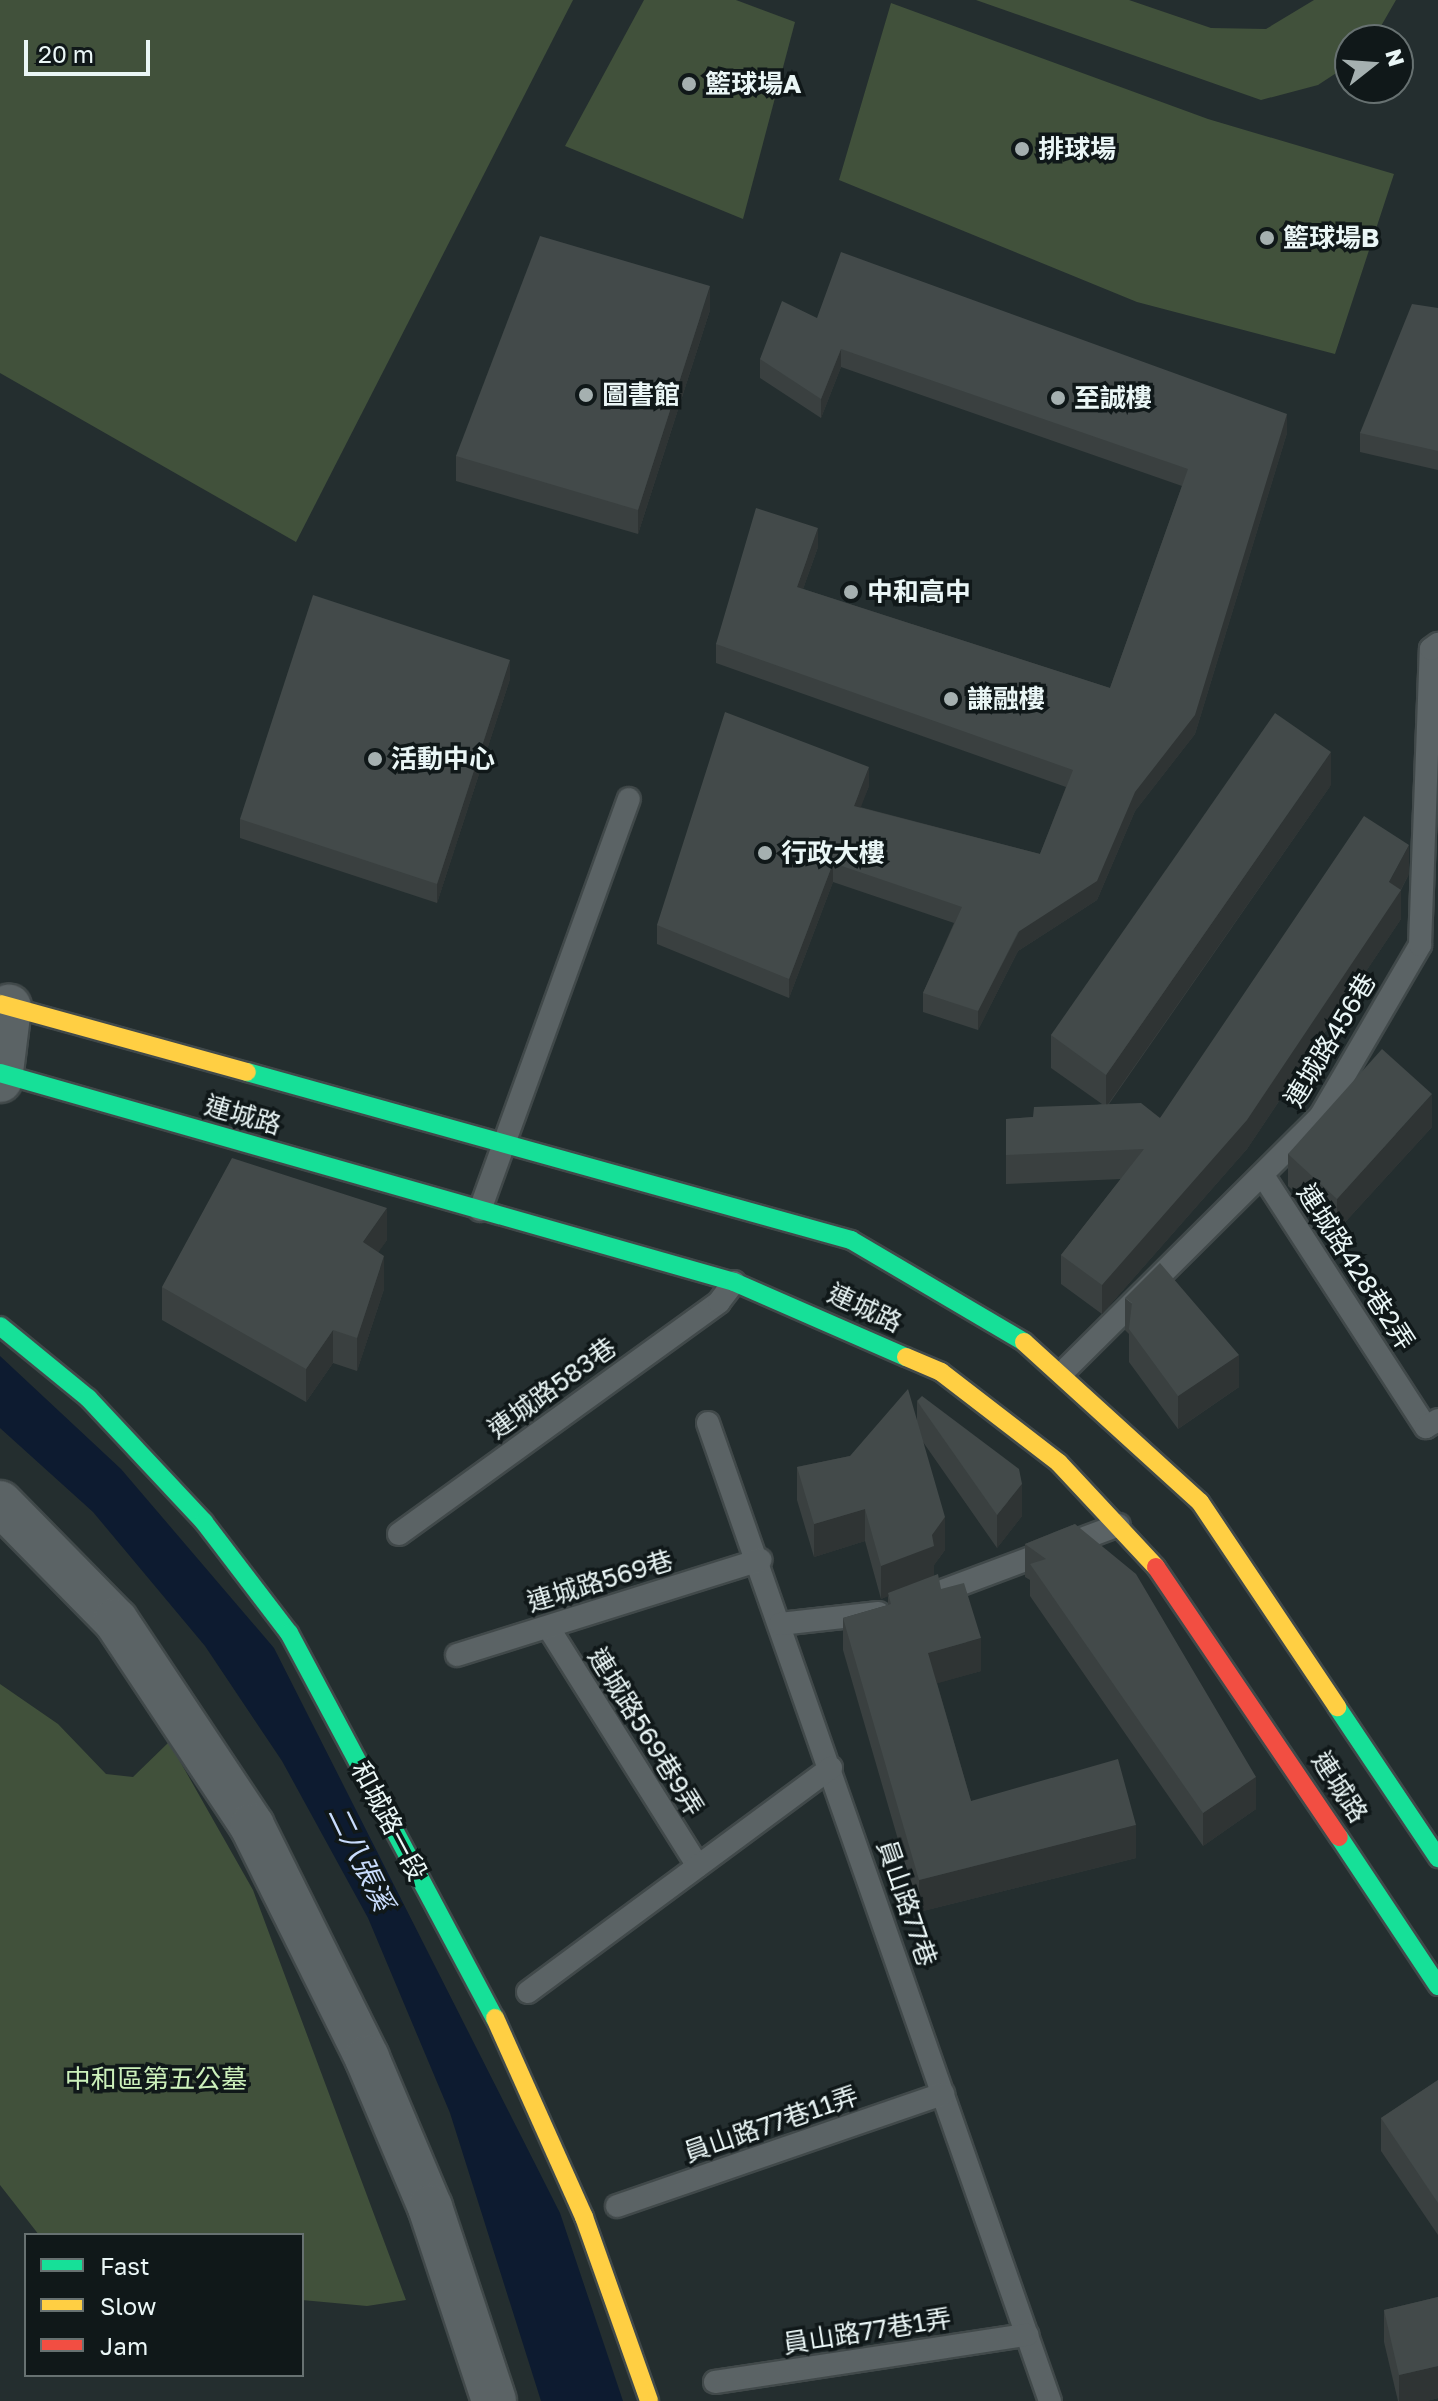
<!DOCTYPE html>
<html>
<head>
<meta charset="utf-8">
<style>
	body { margin:0 }
	#map { position:relative; width:1438px; height:2401px; overflow:hidden; background:#242e2f; font-family:"Golos Text","Noto Sans TC",sans-serif }
	div>[style] { position:absolute }
	[style*='--x'] { left:calc(var(--x)*1px); top:calc(var(--y)*1px); width:calc(var(--w)*1px); rotate:calc(var(--a)*1deg) }
	.green>* { inset:0; background:#41513b }
	.water>* { inset:0; background:#0d1b30 }
	.roads { filter:drop-shadow(2px 0 #41494a) drop-shadow(-2px 0 #41494a) drop-shadow(0 2px #41494a) drop-shadow(0 -2px #41494a) }
	.lane>* { height:22px; margin:-11px; padding:0 11px; transform-origin:11px; border-radius:11px; background:#5b6365 }
	.street>* { height:44px; margin:-22px; padding:0 22px; transform-origin:22px; border-radius:22px; background:#5b6365 }
	.fast>* { height:18px; margin:-9px; padding:0 9px; transform-origin:9px; border-radius:9px; background:#16e098 }
	.slow>* { height:18px; margin:-9px; padding:0 9px; transform-origin:9px; border-radius:9px; background:#ffcf43 }
	.jam>* { height:18px; margin:-9px; padding:0 9px; transform-origin:9px; border-radius:9px; background:#f24e42 }
	.wall>* { inset:0; background:#3a4040 }
	.shaded-wall>* { inset:0; background:#2f3434 }
	.building>* { inset:0; background:#434a4a }
	.dots>* { width:22px; height:22px; translate:-50% -50%; box-sizing:border-box; border:4px solid #101819; border-radius:50% }
	span { translate:-50% -50%; white-space:nowrap; text-align:center; line-height:1.15; -webkit-text-stroke:7px #101819; paint-order:stroke }
	.poi-label { font-size:26px; color:#eaf6f6; font-weight:700 }
	.left { translate:0 -50%; text-align:left }
	.street-label { font-size:26px; color:#eaf6f6 }
	.park-label { font-size:26px; color:#ccf1bb }
	.water-label { font-size:28px; color:#c9dcfc; font-style:italic }
	.legend { position:absolute; left:24px; top:2233px; width:280px; height:144px; box-sizing:border-box; background:#101819; border:2px solid #677171; margin:0; padding:10px 14px; list-style:none; font-size:24px; color:#eaf6f6 }
	.legend li { display:flex; align-items:center; gap:16px; height:40px }
	.legend b { width:40px; border:2px solid #677171 }
	.north { position:absolute; left:1334px; top:24px; width:80px; height:80px; box-sizing:border-box; background:#101819; border:2px solid #677171; border-radius:50%; rotate:73deg; font-size:22px; font-weight:700; line-height:32px; text-align:center; color:#eaf6f6 }
	.north::after { content:''; display:block; margin:auto; width:28px; height:36px; background:#a5b0b0; clip-path:polygon(50% 0,100% 100%,50% 72%,0 100%) }
	.scale { position:absolute; left:24px; top:40px; width:126px; height:36px; box-sizing:border-box; border:4px solid #eaf6f6; border-top:0; padding-left:10px; font-size:24px; line-height:28px; white-space:nowrap; color:#eaf6f6; -webkit-text-stroke:6px #101819; paint-order:stroke }
</style>
</head>
<body>
<div id="map">
	<div class="green">
		<div style="clip-path:polygon(0 0,573px 0,296px 542px,0 373px)"></div>
		<div style="clip-path:polygon(644px 0,736px 0,795px 22px,743px 219px,565px 146px)"></div>
		<div style="clip-path:polygon(976px 0,1129px 0,1211px 28px,1266px 29px,1314px 0,1396px 0,1373px 40px,1350px 40px,1350px 64px,1318px 85px,1261px 100px)"></div>
		<div style="clip-path:polygon(891px 3px,1208px 119px,1394px 174px,1335px 354px,1137px 302px,839px 180px)"></div>
		<div style="clip-path:polygon(0 1684px,58px 1724px,106px 1774px,133px 1777px,169px 1742px,253px 1890px,406px 2300px,367px 2306px,302px 2300px,302px 2235px,39px 2235px,0 2185px)"></div>
	</div>
	<div class="water">
		<div style="clip-path:polygon(0 1356px,121px 1469px,274px 1648px,560px 2213px,623px 2401px,541px 2401px,450px 2113px,368px 1918px,282px 1761px,205px 1646px,93px 1512px,0 1428px)"></div>
	</div>
	<div class="roads">
		<div class="lane">
			<div style="--x:1264;--y:1177;--w:298;--a:57.1"></div>
			<div style="--x:1426;--y:1427;--w:14;--a:-30"></div>
			<div style="--x:480;--y:1210;--w:437;--a:-70.1"></div>
			<div style="--x:1063;--y:1372;--w:362;--a:-44.8"></div>
			<div style="--x:1320;--y:1117;--w:199;--a:-59.8"></div>
			<div style="--x:1420;--y:945;--w:296;--a:-87.9"></div>
			<div style="--x:1431;--y:649;--w:9;--a:-36"></div>
			<div style="--x:708;--y:1423;--w:1036;--a:70.73"></div>
			<div style="--x:399;--y:1534;--w:395;--a:-35.9"></div>
			<div style="--x:719;--y:1302;--w:25;--a:-53"></div>
			<div style="--x:937;--y:1593;--w:194;--a:-20.5"></div>
			<div style="--x:780;--y:1624;--w:99;--a:-6.4"></div>
			<div style="--x:548;--y:1627;--w:282;--a:57.9"></div>
			<div style="--x:457;--y:1655;--w:318;--a:-17.4"></div>
			<div style="--x:528;--y:1992;--w:377;--a:-36.5"></div>
			<div style="--x:617;--y:2206;--w:345;--a:-19"></div>
			<div style="--x:715;--y:2382;--w:316;--a:-8.6"></div>
		</div>
		<div class="street">
			<div style="--x:0;--y:1080;--w:74;--a:-83"></div>
			<div style="--x:0;--y:1503;--w:165;--a:45.5"></div>
			<div style="--x:116;--y:1621;--w:246;--a:56.4"></div>
			<div style="--x:252;--y:1826;--w:259;--a:63.6"></div>
			<div style="--x:367;--y:2058;--w:162;--a:67.1"></div>
			<div style="--x:430;--y:2207;--w:204;--a:71.7"></div>
		</div>
		<div class="fast">
			<div style="--x:247;--y:1072;--w:627;--a:15.54"></div>
			<div style="--x:851;--y:1240;--w:201;--a:30.5"></div>
			<div style="--x:0;--y:1073;--w:763;--a:15.89"></div>
			<div style="--x:734;--y:1282;--w:188;--a:23.6"></div>
			<div style="--x:0;--y:1326;--w:114;--a:39.3"></div>
			<div style="--x:88;--y:1398;--w:170;--a:46.9"></div>
			<div style="--x:204;--y:1522;--w:140;--a:52.6"></div>
			<div style="--x:289;--y:1633;--w:437;--a:61.9"></div>
			<div style="--x:1337;--y:1707;--w:182;--a:56.2"></div>
			<div style="--x:1339;--y:1837;--w:179;--a:56.4"></div>
		</div>
		<div class="slow">
			<div style="--x:0;--y:1004;--w:256;--a:15.4"></div>
			<div style="--x:1024;--y:1342;--w:238;--a:42.3"></div>
			<div style="--x:1200;--y:1502;--w:247;--a:56.2"></div>
			<div style="--x:906;--y:1357;--w:38;--a:23"></div>
			<div style="--x:941;--y:1372;--w:149;--a:37.6"></div>
			<div style="--x:1059;--y:1463;--w:142;--a:47"></div>
			<div style="--x:495;--y:2018;--w:218;--a:65.9"></div>
			<div style="--x:584;--y:2217;--w:195;--a:70.5"></div>
		</div>
		<div class="jam">
			<div style="--x:1156;--y:1567;--w:326;--a:55.9"></div>
		</div>
	</div>
	<div class="wall">
		<div style="clip-path:polygon(1438px 308px,1438px 470px,1360px 452px,1360px 433px)"></div>
		<div style="clip-path:polygon(710px 310px,638px 534px,456px 481px,456px 456px)"></div>
		<div style="clip-path:polygon(817px 318px,1287px 433px,1195px 734px,1135px 811px,1097px 900px,1018px 951px,978px 1030px,923px 1012px,923px 993px,954px 923px,833px 882px,789px 998px,657px 944px,657px 925px,869px 786px,860px 807px,1040px 854px,1066px 787px,716px 663px,716px 644px,818px 547px,803px 589px,1110px 688px,1182px 486px,841px 367px,821px 418px,760px 378px,760px 359px)"></div>
		<div style="clip-path:polygon(510px 679px,437px 903px,240px 838px,240px 819px)"></div>
		<div style="clip-path:polygon(1331px 785px,1109px 1104px,1160px 1118px,1409px 874px,1401px 890px,1401px 919px,1247px 1149px,1102px 1314px,1061px 1284px,1061px 1255px,1121px 1179px,1006px 1184px,1006px 1119px,1033px 1117px,1102px 1104px,1051px 1068px,1051px 1035px)"></div>
		<div style="clip-path:polygon(1432px 1127px,1337px 1231px,1288px 1186px,1288px 1154px)"></div>
		<div style="clip-path:polygon(387px 1240px,378px 1252px,384px 1289px,357px 1371px,333px 1363px,306px 1402px,162px 1320px,162px 1287px)"></div>
		<div style="clip-path:polygon(1125px 1298px,1239px 1387px,1178px 1429px,1129px 1362px,1129px 1334px,1125px 1330px)"></div>
		<div style="clip-path:polygon(917px 1401px,1022px 1516px,997px 1548px,923px 1442px,945px 1550px,934px 1565px,934px 1576px,981px 1671px,937px 1683px,971px 1801px,1136px 1858px,919px 1912px,843px 1650px,843px 1618px,888px 1605px,888px 1596px,881px 1599px,865px 1541px,814px 1557px,797px 1500px,797px 1467px,850px 1456px,917px 1422px)"></div>
		<div style="clip-path:polygon(1075px 1524px,1256px 1809px,1203px 1846px,1030px 1596px,1030px 1580px,1025px 1577px,1025px 1544px)"></div>
		<div style="clip-path:polygon(1438px 2080px,1438px 2235px,1381px 2151px,1381px 2118px)"></div>
		<div style="clip-path:polygon(1438px 2297px,1438px 2398px,1427px 2401px,1398px 2401px,1384px 2342px,1384px 2310px)"></div>
	</div>
	<div class="shaded-wall">
		<div style="clip-path:polygon(710px 286px,710px 310px,638px 534px,638px 510px)"></div>
		<div style="clip-path:polygon(841px 349px,841px 367px,821px 418px,821px 399px)"></div>
		<div style="clip-path:polygon(1287px 414px,1287px 433px,1195px 734px,1135px 811px,1097px 900px,1018px 951px,978px 1030px,978px 1011px)"></div>
		<div style="clip-path:polygon(818px 528px,818px 547px,797px 606px,797px 587px)"></div>
		<div style="clip-path:polygon(510px 660px,510px 679px,437px 903px,437px 884px)"></div>
		<div style="clip-path:polygon(1331px 752px,1331px 785px,1106px 1107px,1106px 1075px)"></div>
		<div style="clip-path:polygon(869px 767px,869px 786px,854px 825px,854px 806px)"></div>
		<div style="clip-path:polygon(1409px 845px,1409px 874px,1399px 893px,1401px 890px,1401px 919px,1247px 1149px,1102px 1314px,1102px 1285px,1389px 882px)"></div>
		<div style="clip-path:polygon(833px 863px,833px 882px,789px 998px,789px 979px)"></div>
		<div style="clip-path:polygon(1432px 1094px,1432px 1127px,1337px 1231px,1337px 1199px)"></div>
		<div style="clip-path:polygon(387px 1208px,387px 1240px,363px 1274px,363px 1242px)"></div>
		<div style="clip-path:polygon(384px 1256px,384px 1289px,357px 1371px,357px 1338px)"></div>
		<div style="clip-path:polygon(333px 1330px,333px 1363px,306px 1402px,306px 1369px)"></div>
		<div style="clip-path:polygon(1239px 1355px,1239px 1387px,1178px 1429px,1178px 1396px)"></div>
		<div style="clip-path:polygon(1022px 1484px,1022px 1516px,997px 1548px,997px 1515px)"></div>
		<div style="clip-path:polygon(865px 1509px,865px 1541px,814px 1557px,814px 1524px)"></div>
		<div style="clip-path:polygon(945px 1517px,945px 1550px,934px 1565px,934px 1579px,881px 1599px,881px 1566px)"></div>
		<div style="clip-path:polygon(981px 1638px,981px 1671px,928px 1686px,928px 1653px)"></div>
		<div style="clip-path:polygon(1256px 1777px,1256px 1809px,1203px 1846px,1203px 1813px)"></div>
		<div style="clip-path:polygon(1136px 1825px,1136px 1858px,919px 1912px,919px 1880px)"></div>
		<div style="clip-path:polygon(1438px 2366px,1438px 2398px,1427px 2401px,1399px 2401px,1399px 2375px)"></div>
	</div>
	<div class="building">
		<div style="clip-path:polygon(540px 236px,710px 286px,638px 510px,456px 456px)"></div>
		<div style="clip-path:polygon(841px 252px,1287px 414px,1195px 715px,1135px 792px,1097px 881px,1018px 932px,978px 1011px,923px 993px,962px 907px,833px 863px,789px 979px,657px 925px,725px 712px,869px 767px,854px 806px,1040px 854px,1073px 770px,716px 644px,756px 508px,818px 528px,797px 587px,1110px 688px,1188px 469px,841px 349px,821px 399px,760px 359px,782px 301px,817px 318px)"></div>
		<div style="clip-path:polygon(1412px 304px,1438px 308px,1438px 451px,1360px 433px)"></div>
		<div style="clip-path:polygon(313px 595px,510px 660px,437px 884px,240px 819px)"></div>
		<div style="clip-path:polygon(1275px 713px,1331px 752px,1106px 1075px,1051px 1035px)"></div>
		<div style="clip-path:polygon(1364px 816px,1409px 845px,1389px 882px,1401px 890px,1247px 1120px,1102px 1285px,1061px 1255px,1144px 1149px,1006px 1155px,1006px 1119px,1033px 1117px,1034px 1107px,1141px 1103px,1160px 1118px)"></div>
		<div style="clip-path:polygon(1382px 1049px,1432px 1094px,1337px 1199px,1288px 1154px)"></div>
		<div style="clip-path:polygon(232px 1158px,387px 1208px,363px 1242px,384px 1256px,357px 1338px,333px 1330px,306px 1369px,162px 1287px)"></div>
		<div style="clip-path:polygon(1160px 1263px,1239px 1355px,1178px 1396px,1129px 1329px,1132px 1303px,1125px 1298px)"></div>
		<div style="clip-path:polygon(908px 1389px,945px 1517px,932px 1535px,934px 1546px,881px 1566px,865px 1509px,814px 1524px,797px 1467px,850px 1456px)"></div>
		<div style="clip-path:polygon(922px 1396px,1019px 1469px,1022px 1484px,997px 1515px,917px 1401px)"></div>
		<div style="clip-path:polygon(1075px 1524px,1136px 1574px,1256px 1777px,1203px 1813px,1030px 1564px,1046px 1559px,1025px 1544px)"></div>
		<div style="clip-path:polygon(938px 1574px,941px 1589px,964px 1583px,981px 1638px,928px 1653px,971px 1801px,1118px 1759px,1136px 1825px,919px 1880px,843px 1618px,891px 1604px,888px 1593px)"></div>
		<div style="clip-path:polygon(1438px 2080px,1438px 2203px,1381px 2118px)"></div>
		<div style="clip-path:polygon(1438px 2297px,1438px 2366px,1399px 2375px,1384px 2310px)"></div>
	</div>
	<div class="dots">
		<div style="left:689px;top:84px;background:#a5b0b0"></div>
		<div style="left:1022px;top:149px;background:#a5b0b0"></div>
		<div style="left:1267px;top:238px;background:#a5b0b0"></div>
		<div style="left:586px;top:395px;background:#a5b0b0"></div>
		<div style="left:1058px;top:398px;background:#a5b0b0"></div>
		<div style="left:851px;top:592px;background:#a5b0b0"></div>
		<div style="left:951px;top:699px;background:#a5b0b0"></div>
		<div style="left:375px;top:759px;background:#a5b0b0"></div>
		<div style="left:765px;top:853px;background:#a5b0b0"></div>
	</div>
	<div class="poi-label">
		<span class="left" style="left:705px;top:84px">籃球場A</span>
		<span class="left" style="left:1038px;top:149px">排球場</span>
		<span class="left" style="left:1283px;top:238px">籃球場B</span>
		<span class="left" style="left:602px;top:395px">圖書館</span>
		<span class="left" style="left:1074px;top:398px">至誠樓</span>
		<span class="left" style="left:867px;top:592px">中和高中</span>
		<span class="left" style="left:967px;top:699px">謙融樓</span>
		<span class="left" style="left:391px;top:759px">活動中心</span>
		<span class="left" style="left:781px;top:853px">行政大樓</span>
	</div>
	<div class="street-label">
		<span style="left:1330px;top:1040px;rotate:-59deg">連城路456巷</span>
		<span style="left:243px;top:1115px;rotate:16deg">連城路</span>
		<span style="left:1356px;top:1267px;rotate:57deg">連城路428巷2弄</span>
		<span style="left:865px;top:1308px;rotate:25deg">連城路</span>
		<span style="left:552px;top:1388px;rotate:-36deg">連城路583巷</span>
		<span style="left:600px;top:1581px;rotate:-17deg">連城路569巷</span>
		<span style="left:646px;top:1732px;rotate:58deg">連城路569巷9弄</span>
		<span style="left:1340px;top:1787px;rotate:57deg">連城路</span>
		<span style="left:389px;top:1821px;rotate:62deg">和城路一段</span>
		<span style="left:907px;top:1903px;rotate:71deg">員山路77巷</span>
		<span style="left:771px;top:2124px;rotate:-19deg">員山路77巷11弄</span>
		<span style="left:867px;top:2331px;rotate:-9deg">員山路77巷1弄</span>
	</div>
	<div class="park-label">
		<span style="left:156px;top:2079px">中和區第五公墓</span>
	</div>
	<div class="water-label">
		<span style="left:361px;top:1858px;rotate:64deg">二八張溪</span>
	</div>
	<ul class="legend">
	<li><b style="height:10px;background:#16e098"></b>Fast</li>
	<li><b style="height:10px;background:#ffcf43"></b>Slow</li>
	<li><b style="height:10px;background:#f24e42"></b>Jam</li>
	</ul>
	<div class="north">N</div>
	<div class="scale">20 m</div>
</div>
</body>
</html>
